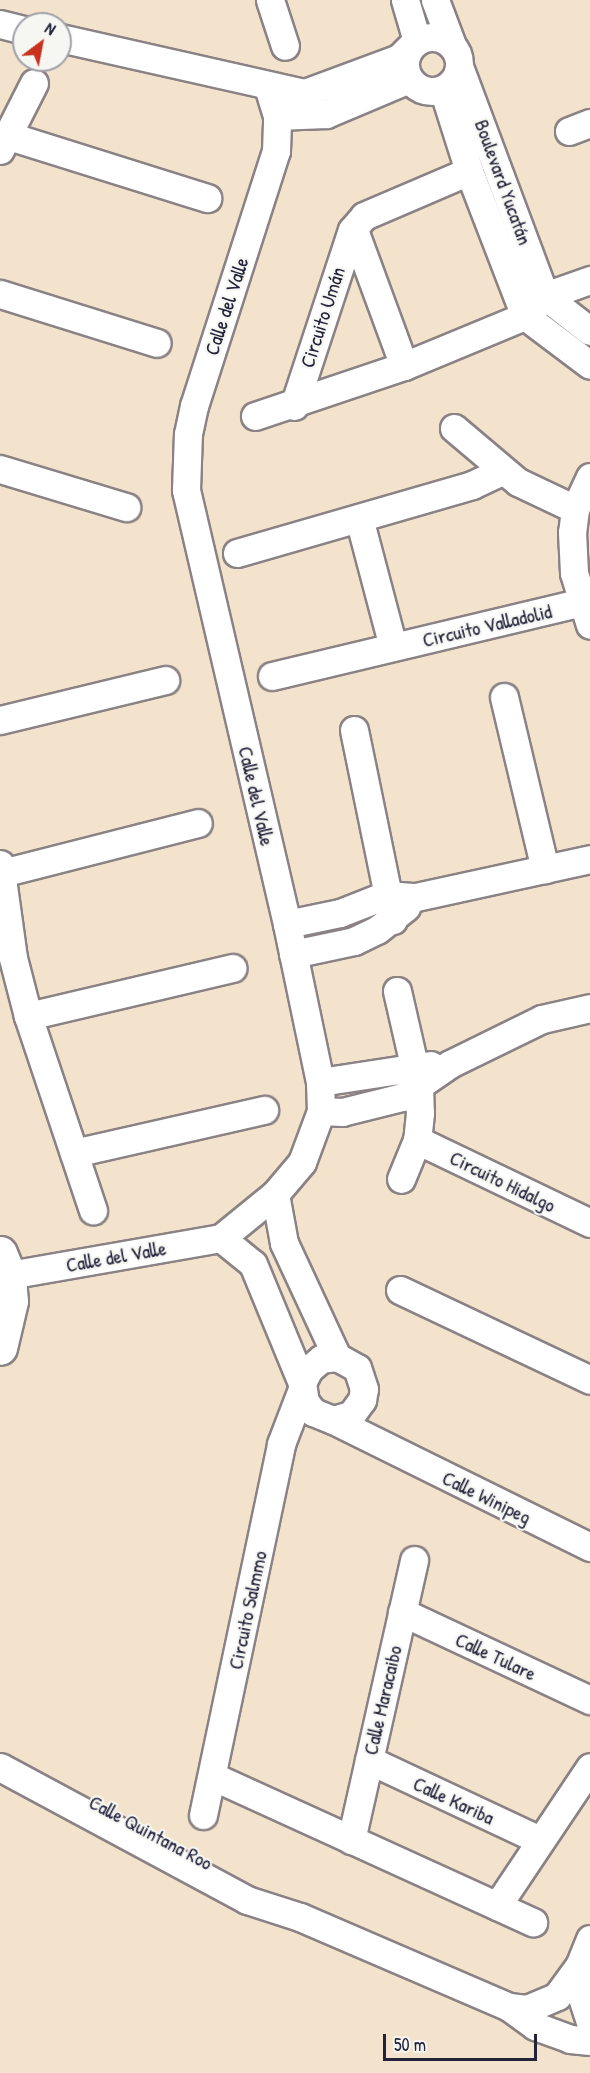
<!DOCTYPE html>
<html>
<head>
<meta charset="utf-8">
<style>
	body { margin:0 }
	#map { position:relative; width:590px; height:2073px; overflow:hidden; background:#f3e3cd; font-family:"Patrick Hand",sans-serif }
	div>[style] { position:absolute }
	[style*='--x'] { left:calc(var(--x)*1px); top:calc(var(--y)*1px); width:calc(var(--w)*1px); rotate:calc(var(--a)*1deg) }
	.roads { filter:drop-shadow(2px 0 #8a8284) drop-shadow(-2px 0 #8a8284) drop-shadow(0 2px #8a8284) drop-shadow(0 -2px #8a8284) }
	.minor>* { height:27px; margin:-13.5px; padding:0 13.5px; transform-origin:13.5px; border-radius:13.5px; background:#fff }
	.minor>.ring { margin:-13.5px; padding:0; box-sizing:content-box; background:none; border:27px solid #fff; border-radius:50% }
	.major>* { height:33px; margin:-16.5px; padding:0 16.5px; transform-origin:16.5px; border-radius:16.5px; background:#fff }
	span { translate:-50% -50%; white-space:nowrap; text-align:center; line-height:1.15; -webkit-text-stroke:4.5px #f6f6f2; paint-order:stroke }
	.street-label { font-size:20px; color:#22223b }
	.north { position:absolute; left:12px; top:12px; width:60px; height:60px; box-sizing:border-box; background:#f6f6f2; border:2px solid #a1a1a9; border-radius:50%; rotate:32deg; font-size:16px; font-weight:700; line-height:24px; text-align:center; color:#22223b }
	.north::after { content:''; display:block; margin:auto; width:21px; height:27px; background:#c8321e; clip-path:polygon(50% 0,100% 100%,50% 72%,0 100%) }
	.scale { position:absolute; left:383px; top:2034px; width:154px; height:27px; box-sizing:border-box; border:3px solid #22223b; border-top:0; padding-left:8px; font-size:18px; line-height:21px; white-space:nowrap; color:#22223b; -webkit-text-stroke:4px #f6f6f2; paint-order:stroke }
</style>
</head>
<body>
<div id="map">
	<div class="roads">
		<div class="minor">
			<div style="--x:270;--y:0;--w:48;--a:71.9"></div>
			<div style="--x:405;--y:0;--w:43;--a:73.7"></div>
			<div style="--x:435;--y:0;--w:48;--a:69.3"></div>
			<div style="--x:0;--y:24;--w:25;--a:14"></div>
			<div class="ring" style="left:405px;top:37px;width:27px;height:27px"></div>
			<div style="--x:60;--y:38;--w:251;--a:12.7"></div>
			<div style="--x:305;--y:93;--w:100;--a:-20.4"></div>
			<div style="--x:399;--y:58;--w:18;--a:-45"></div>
			<div style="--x:460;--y:69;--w:242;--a:69.5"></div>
			<div style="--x:545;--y:296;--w:57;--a:37.9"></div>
			<div style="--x:443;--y:89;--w:86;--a:72.4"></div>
			<div style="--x:469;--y:171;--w:155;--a:68.9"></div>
			<div style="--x:525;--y:316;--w:81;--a:37"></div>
			<div style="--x:277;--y:116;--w:49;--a:-2.3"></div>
			<div style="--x:326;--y:114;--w:90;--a:-22.9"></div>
			<div style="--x:569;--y:131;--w:22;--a:-21"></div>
			<div style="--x:6;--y:135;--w:211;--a:17.4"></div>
			<div style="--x:0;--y:150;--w:75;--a:-63.1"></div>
			<div style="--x:354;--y:230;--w:145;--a:69.8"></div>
			<div style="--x:404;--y:366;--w:131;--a:-22.5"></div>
			<div style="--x:525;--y:316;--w:28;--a:-45"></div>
			<div style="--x:545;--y:296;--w:48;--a:-19.6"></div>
			<div style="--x:0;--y:294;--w:164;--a:17.3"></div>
			<div style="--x:294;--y:406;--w:185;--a:-71.8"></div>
			<div style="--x:352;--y:230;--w:18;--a:-49"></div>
			<div style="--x:364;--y:216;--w:114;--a:-23.2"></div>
			<div style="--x:255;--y:416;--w:157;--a:-18.6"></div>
			<div style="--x:454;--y:428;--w:84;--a:40.2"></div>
			<div style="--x:518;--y:482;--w:63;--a:25.3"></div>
			<div style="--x:0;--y:469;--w:132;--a:16.8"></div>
			<div style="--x:590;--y:477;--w:35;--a:115"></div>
			<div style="--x:575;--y:509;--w:23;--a:97"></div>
			<div style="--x:572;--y:532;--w:41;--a:87.2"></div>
			<div style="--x:574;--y:573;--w:54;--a:72.9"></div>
			<div style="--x:359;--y:518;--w:133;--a:75.2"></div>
			<div style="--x:237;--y:553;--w:245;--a:-16.1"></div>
			<div style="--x:472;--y:485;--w:33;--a:-25"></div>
			<div style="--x:272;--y:676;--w:319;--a:-13.4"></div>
			<div style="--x:504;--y:697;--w:177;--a:76.6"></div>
			<div style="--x:0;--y:720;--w:170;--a:-13.6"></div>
			<div style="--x:354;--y:730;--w:194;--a:78.4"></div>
			<div style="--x:0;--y:864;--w:95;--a:82.1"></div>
			<div style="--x:13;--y:958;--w:60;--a:75.5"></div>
			<div style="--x:28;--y:1016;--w:205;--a:71.5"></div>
			<div style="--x:2;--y:873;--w:202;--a:-14.3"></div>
			<div style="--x:287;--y:924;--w:54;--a:-11.7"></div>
			<div style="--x:340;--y:913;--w:49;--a:-21.4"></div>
			<div style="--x:386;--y:895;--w:30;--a:4"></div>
			<div style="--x:416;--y:897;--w:178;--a:-12.3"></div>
			<div style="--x:293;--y:954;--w:62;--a:-12"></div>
			<div style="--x:354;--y:941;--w:25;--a:-26"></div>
			<div style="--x:377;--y:930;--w:37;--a:-38"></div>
			<div style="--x:397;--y:991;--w:98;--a:77.1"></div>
			<div style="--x:419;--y:1087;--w:26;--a:88"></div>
			<div style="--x:420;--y:1113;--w:27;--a:96"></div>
			<div style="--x:417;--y:1140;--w:42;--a:112.3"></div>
			<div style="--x:28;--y:1016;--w:210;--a:-13.2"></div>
			<div style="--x:320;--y:1082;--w:112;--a:-8.7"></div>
			<div style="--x:321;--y:1111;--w:21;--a:3"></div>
			<div style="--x:342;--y:1112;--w:62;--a:-14"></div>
			<div style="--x:402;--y:1097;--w:58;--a:-34.5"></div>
			<div style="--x:450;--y:1064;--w:102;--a:-26.1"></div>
			<div style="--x:542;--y:1019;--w:49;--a:-12.9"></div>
			<div style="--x:417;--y:1140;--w:192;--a:25.6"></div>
			<div style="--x:74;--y:1153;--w:195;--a:-12.8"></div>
			<div style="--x:275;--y:1194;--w:50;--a:79.6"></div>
			<div style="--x:284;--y:1243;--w:126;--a:65.1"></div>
			<div style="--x:221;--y:1238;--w:41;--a:39.1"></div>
			<div style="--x:253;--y:1264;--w:129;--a:67.6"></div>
			<div style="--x:302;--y:1383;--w:19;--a:81"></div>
			<div style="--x:305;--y:1402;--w:13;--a:51"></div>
			<div style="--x:313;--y:1412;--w:22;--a:22"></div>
			<div style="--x:333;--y:1420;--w:19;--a:-16"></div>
			<div style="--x:351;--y:1415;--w:19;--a:-54"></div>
			<div style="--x:362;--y:1400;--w:11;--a:-80"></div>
			<div style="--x:364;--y:1389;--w:22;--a:-108"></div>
			<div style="--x:357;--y:1368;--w:23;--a:-151"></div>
			<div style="--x:337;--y:1357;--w:16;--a:173"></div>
			<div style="--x:321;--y:1359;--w:16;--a:140"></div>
			<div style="--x:309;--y:1369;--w:16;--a:117"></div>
			<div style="--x:9;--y:1275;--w:215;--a:-9.9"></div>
			<div style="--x:221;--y:1238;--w:70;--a:-39.2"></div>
			<div style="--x:275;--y:1194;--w:42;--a:-49.8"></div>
			<div style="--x:302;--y:1162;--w:54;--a:-69.6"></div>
			<div style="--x:321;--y:1111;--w:29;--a:-92"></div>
			<div style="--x:320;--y:1082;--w:161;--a:-101.8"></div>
			<div style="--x:287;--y:924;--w:446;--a:-103.1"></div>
			<div style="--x:186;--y:490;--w:56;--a:-88"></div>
			<div style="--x:188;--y:434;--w:29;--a:-78"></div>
			<div style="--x:194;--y:406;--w:268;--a:-72.2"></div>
			<div style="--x:276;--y:151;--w:35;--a:-88"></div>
			<div style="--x:277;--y:116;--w:30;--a:-107"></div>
			<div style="--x:400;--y:1290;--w:210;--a:25.3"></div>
			<div style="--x:333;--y:1420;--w:287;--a:26.3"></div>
			<div style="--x:402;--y:1612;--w:208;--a:25.1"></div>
			<div style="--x:369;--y:1760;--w:189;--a:25.1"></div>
			<div style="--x:0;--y:1767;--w:281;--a:28.3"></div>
			<div style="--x:247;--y:1900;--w:56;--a:17.8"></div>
			<div style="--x:300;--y:1917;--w:228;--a:23.3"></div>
			<div style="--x:509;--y:2007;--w:18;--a:6"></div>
			<div style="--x:527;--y:2009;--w:33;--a:-23"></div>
			<div style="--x:557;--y:1996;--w:37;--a:-54"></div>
			<div style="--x:212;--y:1776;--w:353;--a:24.5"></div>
			<div style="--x:203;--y:1815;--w:379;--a:-78.1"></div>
			<div style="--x:281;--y:1444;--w:59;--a:-69.1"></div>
			<div style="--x:351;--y:1840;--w:287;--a:-77.3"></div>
			<div style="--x:497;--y:1906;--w:167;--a:-56.2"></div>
			<div style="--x:590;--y:1939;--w:29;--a:112"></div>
			<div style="--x:579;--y:1966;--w:19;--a:93"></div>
			<div style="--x:578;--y:1985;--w:40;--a:72"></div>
			<div style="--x:509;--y:2007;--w:32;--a:36"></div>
			<div style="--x:535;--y:2026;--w:37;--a:20"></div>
			<div style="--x:570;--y:2039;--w:20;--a:6"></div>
		</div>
		<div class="major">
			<div style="--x:0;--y:1253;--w:24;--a:68"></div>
			<div style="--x:9;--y:1275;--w:26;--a:86"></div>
			<div style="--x:11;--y:1301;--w:48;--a:103.2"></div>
		</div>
	</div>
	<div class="street-label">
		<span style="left:504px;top:182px;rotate:70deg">Boulevard Yucatán</span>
		<span style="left:226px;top:306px;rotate:-72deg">Calle del Valle</span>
		<span style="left:322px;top:317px;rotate:-72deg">Circuito Umán</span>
		<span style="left:487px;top:625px;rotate:-13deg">Circuito Valladolid</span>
		<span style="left:257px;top:796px;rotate:77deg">Calle del Valle</span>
		<span style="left:503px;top:1181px;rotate:26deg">Circuito Hidalgo</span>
		<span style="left:116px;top:1256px;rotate:-10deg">Calle del Valle</span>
		<span style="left:487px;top:1497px;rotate:26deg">Calle Winipeg</span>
		<span style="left:247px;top:1610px;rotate:-78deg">Circuito Salmmo</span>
		<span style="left:496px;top:1656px;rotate:25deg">Calle Tulare</span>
		<span style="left:382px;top:1700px;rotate:-77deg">Calle Maracaibo</span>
		<span style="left:454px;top:1800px;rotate:25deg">Calle Kariba</span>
		<span style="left:151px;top:1832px;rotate:28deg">Calle Quintana Roo</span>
	</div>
	<div class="north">N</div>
	<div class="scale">50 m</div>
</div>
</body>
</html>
